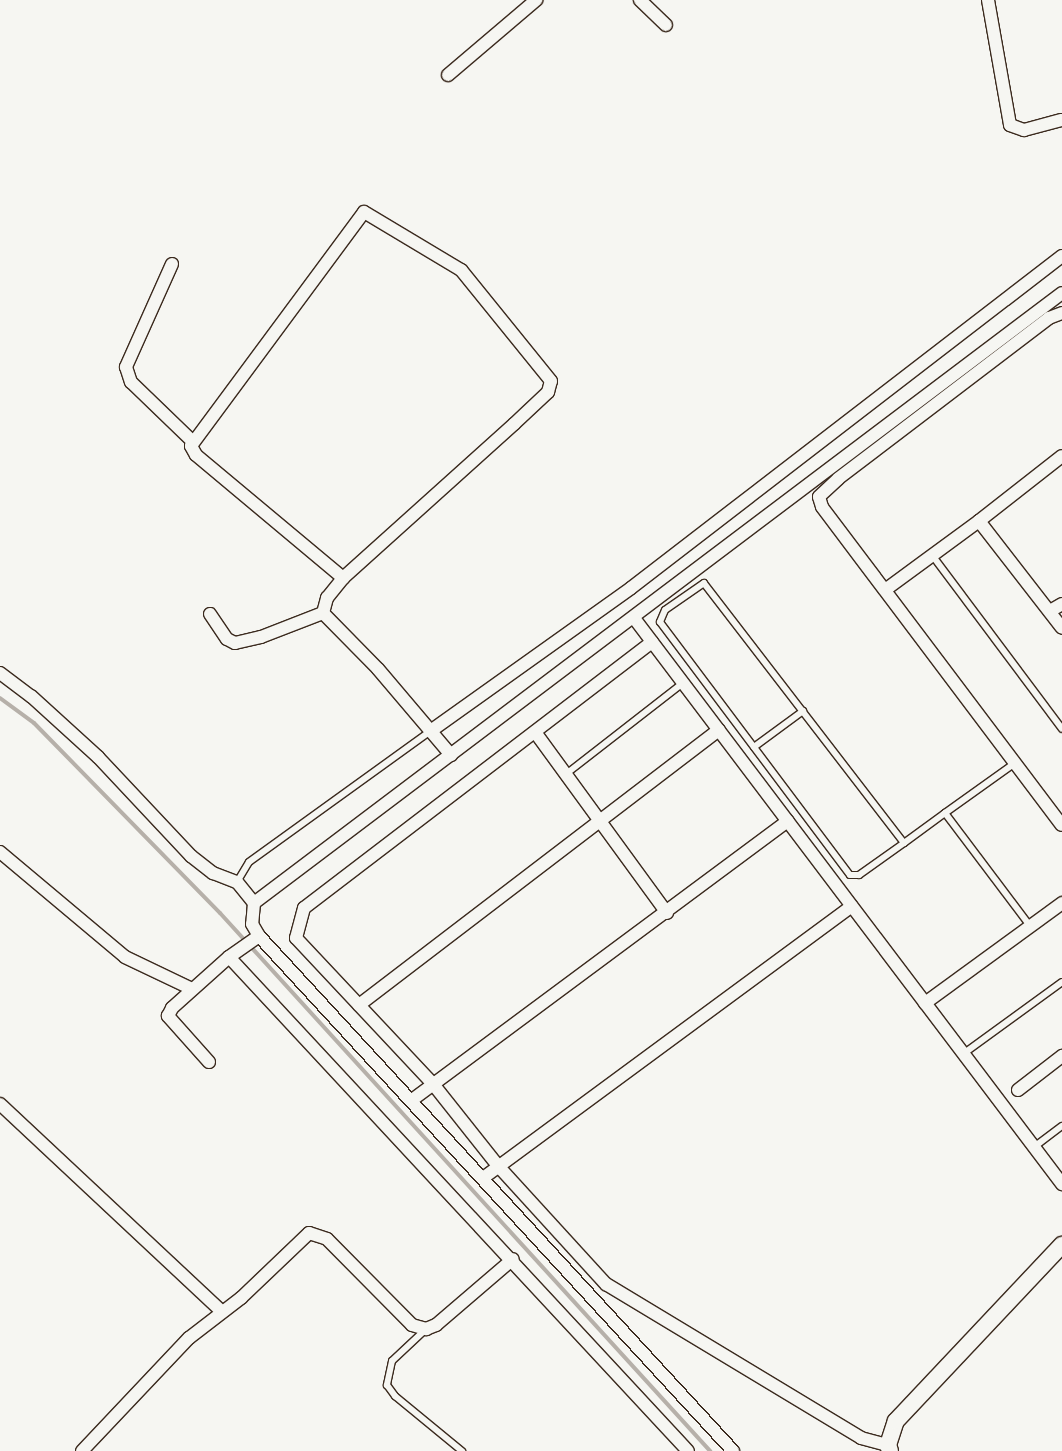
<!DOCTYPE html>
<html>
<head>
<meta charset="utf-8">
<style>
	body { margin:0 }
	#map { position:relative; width:1062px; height:1451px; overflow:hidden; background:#f6f6f2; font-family:Kalam,sans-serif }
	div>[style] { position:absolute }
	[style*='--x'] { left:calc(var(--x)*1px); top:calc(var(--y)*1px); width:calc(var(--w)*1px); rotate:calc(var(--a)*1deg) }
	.stream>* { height:4px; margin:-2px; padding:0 2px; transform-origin:2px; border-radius:2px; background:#b6b0a9 }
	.roads { filter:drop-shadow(1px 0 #3b2a1e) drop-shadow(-1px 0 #3b2a1e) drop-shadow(0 1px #3b2a1e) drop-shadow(0 -1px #3b2a1e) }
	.service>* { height:6px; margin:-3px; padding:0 3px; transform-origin:3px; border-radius:3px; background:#f6f6f2 }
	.minor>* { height:12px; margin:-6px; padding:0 6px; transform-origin:6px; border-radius:6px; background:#f6f6f2 }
	.tertiary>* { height:16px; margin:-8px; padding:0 8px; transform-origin:8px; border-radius:8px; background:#f6f6f2 }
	span { translate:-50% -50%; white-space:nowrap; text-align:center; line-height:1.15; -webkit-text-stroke:4px #f6f6f2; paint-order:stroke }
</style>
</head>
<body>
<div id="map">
	<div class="stream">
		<div style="--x:0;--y:698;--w:42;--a:36.3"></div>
		<div style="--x:34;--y:723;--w:266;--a:45.6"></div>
		<div style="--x:220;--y:913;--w:728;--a:47.67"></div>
	</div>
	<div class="roads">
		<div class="service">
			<div style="--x:932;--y:555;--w:217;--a:53.2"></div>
			<div style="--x:754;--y:747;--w:61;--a:-36.3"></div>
			<div style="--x:566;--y:774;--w:148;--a:-37.9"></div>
			<div style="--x:945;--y:813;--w:141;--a:53"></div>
			<div style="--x:904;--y:843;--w:328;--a:-127.6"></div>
			<div style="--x:704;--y:583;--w:47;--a:145.3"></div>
			<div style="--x:665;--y:610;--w:13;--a:113"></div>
			<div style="--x:660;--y:622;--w:316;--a:53.1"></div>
			<div style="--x:850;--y:875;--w:9;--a:0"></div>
			<div style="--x:859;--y:875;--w:55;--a:-35.4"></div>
			<div style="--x:904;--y:843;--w:51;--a:-36.2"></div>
			<div style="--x:945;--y:813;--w:86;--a:-35.5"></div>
			<div style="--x:237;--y:882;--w:23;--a:-59"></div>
			<div style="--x:249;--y:862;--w:226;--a:-35.8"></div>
			<div style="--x:963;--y:1054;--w:122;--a:-36"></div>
			<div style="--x:1034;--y:1147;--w:35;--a:-37"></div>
			<div style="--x:425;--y:1330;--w:45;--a:136.8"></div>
			<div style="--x:392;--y:1361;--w:25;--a:102"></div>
			<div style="--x:387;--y:1385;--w:14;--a:54"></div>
			<div style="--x:395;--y:1396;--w:87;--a:39.4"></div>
		</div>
		<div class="minor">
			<div style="--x:640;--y:0;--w:36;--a:44"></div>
			<div style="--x:988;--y:0;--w:127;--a:80"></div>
			<div style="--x:1010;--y:125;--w:15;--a:20"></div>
			<div style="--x:1024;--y:130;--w:39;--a:-15"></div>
			<div style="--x:448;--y:75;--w:116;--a:-40.4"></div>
			<div style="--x:172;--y:264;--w:113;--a:114.1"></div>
			<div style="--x:126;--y:367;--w:16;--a:72"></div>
			<div style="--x:131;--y:382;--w:85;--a:44"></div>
			<div style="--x:1062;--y:313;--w:14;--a:159"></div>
			<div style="--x:1049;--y:318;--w:265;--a:142.7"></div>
			<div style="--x:838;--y:479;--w:26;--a:137"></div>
			<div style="--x:819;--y:497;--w:10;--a:73"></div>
			<div style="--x:822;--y:507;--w:398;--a:53"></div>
			<div style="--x:979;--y:521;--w:105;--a:-38.1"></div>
			<div style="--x:885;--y:590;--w:117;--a:-36.3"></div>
			<div style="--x:979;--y:521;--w:135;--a:52.2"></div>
			<div style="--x:1050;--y:611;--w:14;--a:-30"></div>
			<div style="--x:323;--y:613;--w:16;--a:-75"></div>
			<div style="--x:327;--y:598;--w:26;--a:-51"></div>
			<div style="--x:343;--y:578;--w:230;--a:-42"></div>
			<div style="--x:514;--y:424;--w:47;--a:-43.3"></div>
			<div style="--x:548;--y:392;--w:11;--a:-75"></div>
			<div style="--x:551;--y:381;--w:143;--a:-129"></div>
			<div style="--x:461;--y:270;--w:113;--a:-149.1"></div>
			<div style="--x:364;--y:212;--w:291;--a:126.5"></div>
			<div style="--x:191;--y:446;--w:10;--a:61"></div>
			<div style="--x:196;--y:455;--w:192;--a:39.9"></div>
			<div style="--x:323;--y:613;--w:78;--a:45.5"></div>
			<div style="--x:378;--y:669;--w:113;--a:49.7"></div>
			<div style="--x:210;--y:614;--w:30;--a:56"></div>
			<div style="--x:227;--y:639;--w:9;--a:27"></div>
			<div style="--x:235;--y:643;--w:27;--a:-13"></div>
			<div style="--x:261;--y:637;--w:66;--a:-21.2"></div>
			<div style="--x:634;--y:618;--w:710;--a:52.9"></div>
			<div style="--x:652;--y:642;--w:438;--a:142.6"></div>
			<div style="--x:304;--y:908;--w:31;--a:105"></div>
			<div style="--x:296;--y:938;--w:200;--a:46.8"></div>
			<div style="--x:433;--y:1084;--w:106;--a:51.5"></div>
			<div style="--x:499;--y:1167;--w:159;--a:47.6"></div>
			<div style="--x:606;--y:1284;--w:298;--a:31.1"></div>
			<div style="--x:861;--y:1438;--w:28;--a:15"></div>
			<div style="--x:0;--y:673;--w:39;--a:37"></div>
			<div style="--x:31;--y:696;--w:91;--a:42.3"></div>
			<div style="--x:98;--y:757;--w:136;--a:46.8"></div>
			<div style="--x:191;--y:856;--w:28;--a:38"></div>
			<div style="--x:213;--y:873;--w:26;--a:21"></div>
			<div style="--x:237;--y:882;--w:27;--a:51"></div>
			<div style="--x:254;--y:903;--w:21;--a:95"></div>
			<div style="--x:252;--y:924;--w:14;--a:60"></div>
			<div style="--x:259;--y:936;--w:700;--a:47.37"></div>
			<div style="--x:432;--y:730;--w:244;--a:-35.5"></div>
			<div style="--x:631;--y:588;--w:544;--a:-37.61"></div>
			<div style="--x:535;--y:732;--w:224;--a:53.9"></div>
			<div style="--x:0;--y:852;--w:163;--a:40"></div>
			<div style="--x:125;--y:957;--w:74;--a:25.5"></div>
			<div style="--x:254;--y:903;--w:1012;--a:-37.05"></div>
			<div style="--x:259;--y:936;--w:37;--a:145"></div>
			<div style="--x:229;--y:957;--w:674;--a:47.1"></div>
			<div style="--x:925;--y:1003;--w:170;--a:-36.1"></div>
			<div style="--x:359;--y:1005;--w:453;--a:-37.4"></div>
			<div style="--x:209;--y:1062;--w:62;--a:-131.7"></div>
			<div style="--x:168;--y:1016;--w:9;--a:-63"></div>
			<div style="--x:172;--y:1008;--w:76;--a:-41.8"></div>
			<div style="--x:1018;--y:1090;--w:56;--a:-37.7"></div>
			<div style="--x:412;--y:1100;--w:468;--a:-36.6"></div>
			<div style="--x:0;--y:1104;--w:303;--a:43.1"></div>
			<div style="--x:483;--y:1178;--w:458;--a:-36.4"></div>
			<div style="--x:82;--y:1451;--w:156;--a:-46.6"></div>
			<div style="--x:189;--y:1338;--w:66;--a:-37.6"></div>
			<div style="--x:241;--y:1298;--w:94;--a:-43.7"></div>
			<div style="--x:309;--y:1233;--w:19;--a:18"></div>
			<div style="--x:327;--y:1239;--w:121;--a:45.3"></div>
			<div style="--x:412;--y:1325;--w:15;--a:16"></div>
			<div style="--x:426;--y:1329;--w:11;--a:-22"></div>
			<div style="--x:436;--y:1325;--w:101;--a:-40.6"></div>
		</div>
		<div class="tertiary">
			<div style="--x:890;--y:1451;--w:6;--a:-108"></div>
			<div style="--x:888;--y:1445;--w:25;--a:-72"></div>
			<div style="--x:896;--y:1421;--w:242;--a:-46.7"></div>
		</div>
	</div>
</div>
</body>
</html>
